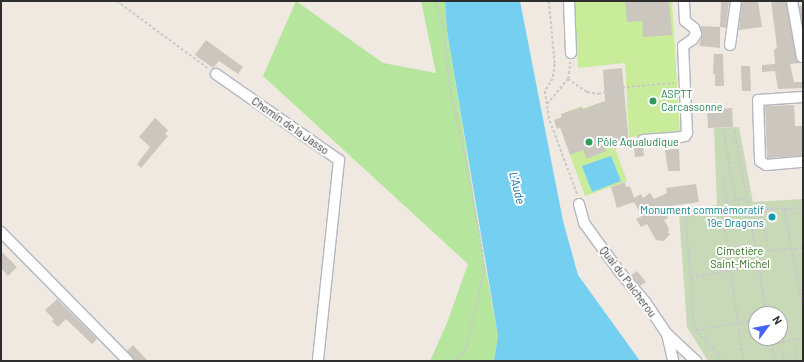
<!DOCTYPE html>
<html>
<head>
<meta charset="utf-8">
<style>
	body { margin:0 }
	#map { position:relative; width:804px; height:362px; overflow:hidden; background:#efe9e1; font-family:Barlow,sans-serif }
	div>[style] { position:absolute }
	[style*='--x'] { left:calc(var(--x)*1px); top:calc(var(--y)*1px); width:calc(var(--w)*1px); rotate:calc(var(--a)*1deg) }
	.green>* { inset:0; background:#b6e59e }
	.cemetery>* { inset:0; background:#c8d9b8 }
	.pitch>* { inset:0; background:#c9ec9a }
	.water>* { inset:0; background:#75cff0 }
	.building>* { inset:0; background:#cbc7bf }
	.path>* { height:1.5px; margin-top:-0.75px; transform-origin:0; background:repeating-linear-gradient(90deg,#c9c9c9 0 3px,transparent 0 5px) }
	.roads { filter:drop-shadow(1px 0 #b4b7c1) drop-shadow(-1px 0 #b4b7c1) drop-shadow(0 1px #b4b7c1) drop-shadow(0 -1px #b4b7c1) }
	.minor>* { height:10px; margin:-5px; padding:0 5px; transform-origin:5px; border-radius:5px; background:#fff }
	.dots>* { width:11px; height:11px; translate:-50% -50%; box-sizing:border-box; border:2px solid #fff; border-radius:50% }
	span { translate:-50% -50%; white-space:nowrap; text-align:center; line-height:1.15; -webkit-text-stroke:4px #fff; paint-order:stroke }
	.leisure-label { font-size:11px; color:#27864d }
	.left { translate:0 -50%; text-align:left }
	.street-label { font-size:11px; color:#2e2e2e }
	.culture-label { font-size:11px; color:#0d838f }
	.right { translate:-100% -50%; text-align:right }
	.park-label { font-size:11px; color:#2c6e1b }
	.water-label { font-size:12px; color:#0d6fa3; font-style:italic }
	.frame { position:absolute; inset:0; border:2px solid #2e2e2e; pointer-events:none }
	.north { position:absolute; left:748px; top:306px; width:40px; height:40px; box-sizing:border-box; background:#fff; border:1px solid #ababab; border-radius:50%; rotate:58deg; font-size:11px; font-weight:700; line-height:16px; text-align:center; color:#2e2e2e }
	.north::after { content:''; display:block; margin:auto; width:14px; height:18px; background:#4264fb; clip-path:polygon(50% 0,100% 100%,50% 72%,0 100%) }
</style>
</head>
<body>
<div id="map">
	<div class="green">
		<div style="clip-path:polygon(296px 1px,383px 63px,436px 73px,421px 1px,445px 1px,447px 31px,483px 254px,498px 336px,494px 361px,430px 361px,447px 323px,468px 264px,263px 76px)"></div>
	</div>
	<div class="cemetery">
		<div style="clip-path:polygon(evenodd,739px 127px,753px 202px,803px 199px,803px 361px,708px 361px,687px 327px,679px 212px,717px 205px,714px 128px,739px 127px,756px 314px,780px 314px,780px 338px,756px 338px,756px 314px)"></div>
	</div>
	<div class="pitch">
		<div style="clip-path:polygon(573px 1px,672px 1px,680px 134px,629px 137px,625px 63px,578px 68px)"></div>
		<div style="clip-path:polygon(598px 103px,627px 181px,585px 196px,560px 127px,557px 129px,554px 120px,562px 117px,561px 114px,582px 106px,583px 109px)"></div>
	</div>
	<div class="water">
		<div style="clip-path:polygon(445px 1px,520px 1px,563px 221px,578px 275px,640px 361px,494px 361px,498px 336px,447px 31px)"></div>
		<div style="clip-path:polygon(611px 156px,621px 181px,592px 192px,582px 166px)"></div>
	</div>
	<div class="building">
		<div style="clip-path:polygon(625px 1px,669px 1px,672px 35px,643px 37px,642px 21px,627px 22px)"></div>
		<div style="clip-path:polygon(721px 1px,729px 1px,726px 28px,720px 27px,720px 48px,699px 46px,702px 34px,700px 26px,720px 27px)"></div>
		<div style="clip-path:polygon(742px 1px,758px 1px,762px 27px,739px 30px)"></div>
		<div style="clip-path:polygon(771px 1px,786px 1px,796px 58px,801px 63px,790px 64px,794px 82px,803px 82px,803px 88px,778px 89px,775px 71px,762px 72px,762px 65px,775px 64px,774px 50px,777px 47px)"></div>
		<div style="clip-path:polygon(803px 5px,803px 26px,799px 6px)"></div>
		<div style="clip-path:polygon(206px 40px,243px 67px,238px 74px,219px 61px,213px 68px,195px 55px)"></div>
		<div style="clip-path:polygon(714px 54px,723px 54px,724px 86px,715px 86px,715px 74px,713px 74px)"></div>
		<div style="clip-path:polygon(741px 66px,750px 66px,751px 91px,742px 91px)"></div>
		<div style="clip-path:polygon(622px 68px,629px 143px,603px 145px,606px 151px,587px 159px,583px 150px,570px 155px,560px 127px,557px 129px,554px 120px,562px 117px,561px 114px,582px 107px,583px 109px,605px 101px,603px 70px)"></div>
		<div style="clip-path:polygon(794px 105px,795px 126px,802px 126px,803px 156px,767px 158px,765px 106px)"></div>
		<div style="clip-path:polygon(732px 108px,733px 127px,708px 128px,707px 110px)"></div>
		<div style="clip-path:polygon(155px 118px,168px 130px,165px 134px,168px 136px,141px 168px,137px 164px,150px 147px,139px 137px)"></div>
		<div style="clip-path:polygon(639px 145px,643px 146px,644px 156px,635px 157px,634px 146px)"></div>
		<div style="clip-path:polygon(679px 149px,680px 171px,668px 171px,665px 150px)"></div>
		<div style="clip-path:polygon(625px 182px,626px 187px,630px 186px,634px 198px,641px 194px,643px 198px,650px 193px,654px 199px,667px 193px,666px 188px,696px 184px,699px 202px,664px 207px,668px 218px,664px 220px,669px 229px,668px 233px,670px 234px,664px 241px,656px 240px,647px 224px,641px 227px,636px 219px,642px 216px,634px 202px,617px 208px,611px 187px)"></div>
		<div style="clip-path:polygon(1px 251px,17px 267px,8px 276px,1px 268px)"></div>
		<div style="clip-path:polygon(637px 271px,646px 282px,640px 286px,631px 275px)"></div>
		<div style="clip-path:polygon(57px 299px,97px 339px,92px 344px,66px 319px,58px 327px,52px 321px,54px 320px,45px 310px)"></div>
		<div style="clip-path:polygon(133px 345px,148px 361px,135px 361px,127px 351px)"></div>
	</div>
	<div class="path">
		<div style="--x:117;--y:1;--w:114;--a:36.5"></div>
		<div style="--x:436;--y:1;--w:25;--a:74"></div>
		<div style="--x:443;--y:25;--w:63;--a:83.7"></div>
		<div style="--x:450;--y:88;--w:65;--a:77.5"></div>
		<div style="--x:464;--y:151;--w:105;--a:79.5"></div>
		<div style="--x:483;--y:254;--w:17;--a:87"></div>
		<div style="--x:484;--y:271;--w:79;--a:102.4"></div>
		<div style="--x:467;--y:348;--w:18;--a:133"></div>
		<div style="--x:549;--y:1;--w:63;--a:84.6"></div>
		<div style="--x:555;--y:64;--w:15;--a:98"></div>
		<div style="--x:553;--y:79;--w:14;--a:124"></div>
		<div style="--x:545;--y:91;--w:30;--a:81"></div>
		<div style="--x:550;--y:121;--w:80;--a:69.5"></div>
		<div style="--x:568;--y:79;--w:23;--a:34"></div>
		<div style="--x:587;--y:92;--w:11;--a:10"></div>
		<div style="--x:598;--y:94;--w:30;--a:-14"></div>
		<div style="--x:627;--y:87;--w:47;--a:-4.9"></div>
		<div style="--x:547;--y:104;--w:33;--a:-50"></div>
		<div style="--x:568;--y:79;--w:17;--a:-83"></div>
		<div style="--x:735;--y:131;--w:186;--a:80.1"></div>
		<div style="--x:724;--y:132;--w:70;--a:80.1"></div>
		<div style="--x:723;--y:175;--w:28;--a:82"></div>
		<div style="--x:727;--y:203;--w:21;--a:-14"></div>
		<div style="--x:803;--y:208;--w:19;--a:177"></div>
		<div style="--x:784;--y:209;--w:100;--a:79"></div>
		<div style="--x:722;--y:213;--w:36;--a:174"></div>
		<div style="--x:686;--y:217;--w:107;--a:85.7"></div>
		<div style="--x:694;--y:324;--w:10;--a:66"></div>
		<div style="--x:698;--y:333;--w:39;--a:46"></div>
		<div style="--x:803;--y:216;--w:20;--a:-160"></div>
		<div style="--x:784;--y:209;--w:24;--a:178"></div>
		<div style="--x:760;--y:210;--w:42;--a:77.6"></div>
		<div style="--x:769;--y:251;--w:34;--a:-5"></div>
		<div style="--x:691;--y:278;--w:68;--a:-11"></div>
		<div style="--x:803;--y:286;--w:5;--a:143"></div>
		<div style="--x:799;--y:289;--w:4;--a:14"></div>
		<div style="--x:697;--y:330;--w:60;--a:-9.6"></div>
		<div style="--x:771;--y:338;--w:23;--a:80"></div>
		<div style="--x:772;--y:344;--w:32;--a:-11"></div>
		<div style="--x:795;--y:348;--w:13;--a:81"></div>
		<div style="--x:783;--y:350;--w:11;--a:80"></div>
		<div style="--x:743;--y:361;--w:149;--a:-98.1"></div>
		<div style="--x:722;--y:213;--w:26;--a:-7"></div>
	</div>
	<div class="roads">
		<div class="minor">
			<div style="--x:569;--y:1;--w:52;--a:87.8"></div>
			<div style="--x:792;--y:1;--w:57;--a:79.9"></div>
			<div style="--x:730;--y:45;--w:44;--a:-82.2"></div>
			<div style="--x:216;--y:74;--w:150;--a:35"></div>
			<div style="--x:339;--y:160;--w:202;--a:96"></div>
			<div style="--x:803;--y:97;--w:45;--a:176.2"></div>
			<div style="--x:758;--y:100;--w:61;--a:88.1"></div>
			<div style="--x:760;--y:161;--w:7;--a:34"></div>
			<div style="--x:766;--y:165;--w:37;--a:-5"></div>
			<div style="--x:643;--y:140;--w:32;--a:-4"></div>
			<div style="--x:675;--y:138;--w:10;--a:-11"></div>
			<div style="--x:685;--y:136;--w:4;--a:-56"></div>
			<div style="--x:687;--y:133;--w:87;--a:-92.6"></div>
			<div style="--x:683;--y:46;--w:12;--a:-35"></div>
			<div style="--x:693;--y:39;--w:6;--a:-59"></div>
			<div style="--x:696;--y:34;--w:6;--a:-108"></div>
			<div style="--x:694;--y:28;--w:11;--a:-142"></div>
			<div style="--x:685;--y:21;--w:20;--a:-93"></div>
			<div style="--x:579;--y:204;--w:20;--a:75"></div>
			<div style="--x:584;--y:223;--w:59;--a:53.9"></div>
			<div style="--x:619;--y:271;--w:42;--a:49.8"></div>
			<div style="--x:646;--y:303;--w:37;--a:56"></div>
			<div style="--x:667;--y:334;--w:28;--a:77"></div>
			<div style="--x:1;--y:232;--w:181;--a:45.4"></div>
			<div style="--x:667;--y:334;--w:40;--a:43"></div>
		</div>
	</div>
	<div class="dots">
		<div style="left:653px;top:101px;background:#2e9e5b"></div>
		<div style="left:589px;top:142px;background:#2e9e5b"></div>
		<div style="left:772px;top:217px;background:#0f9aa8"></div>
	</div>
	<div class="leisure-label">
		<span class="left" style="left:661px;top:101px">ASPTT<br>Carcassonne</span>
		<span class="left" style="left:597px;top:142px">Pôle Aqualudique</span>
	</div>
	<div class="street-label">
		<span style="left:290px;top:126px;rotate:35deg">Chemin de la Jasso</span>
		<span style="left:628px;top:282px;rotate:53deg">Quai du Paicherou</span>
	</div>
	<div class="culture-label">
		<span class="right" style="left:764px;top:217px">Monument commémoratif<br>19e Dragons</span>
	</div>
	<div class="park-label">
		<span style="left:740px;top:258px">Cimetière<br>Saint-Michel</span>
	</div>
	<div class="water-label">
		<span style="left:517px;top:188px;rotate:76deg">L'Aude</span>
	</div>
	<div class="frame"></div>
	<div class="north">N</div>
</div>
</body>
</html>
